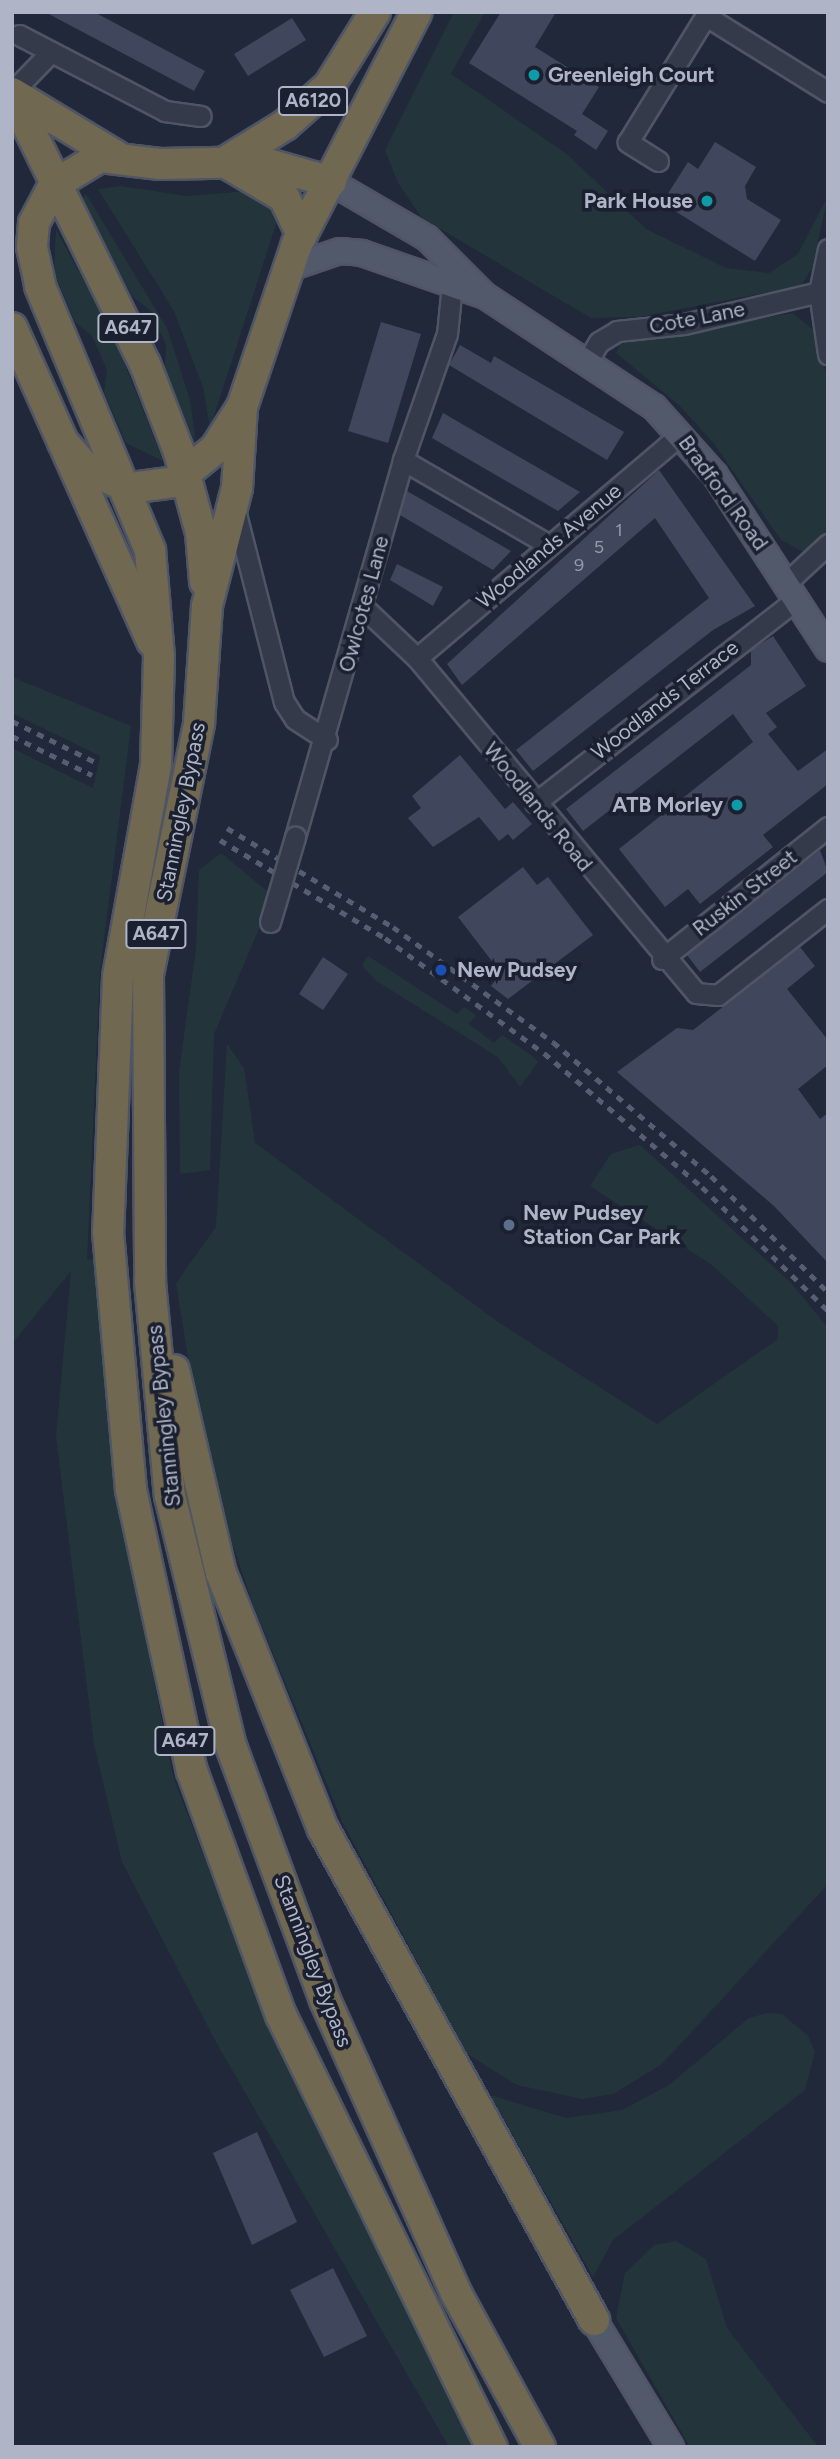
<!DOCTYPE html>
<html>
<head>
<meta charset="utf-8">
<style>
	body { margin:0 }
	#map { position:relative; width:840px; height:2459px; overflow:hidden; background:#21283a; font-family:Figtree,sans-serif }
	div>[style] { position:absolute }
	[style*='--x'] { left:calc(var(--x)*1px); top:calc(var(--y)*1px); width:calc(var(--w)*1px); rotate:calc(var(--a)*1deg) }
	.green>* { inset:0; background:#23353b }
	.building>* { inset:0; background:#40475c }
	.roads { filter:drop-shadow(2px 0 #4f5565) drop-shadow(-2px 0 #4f5565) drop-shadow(0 2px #4f5565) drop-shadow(0 -2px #4f5565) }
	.minor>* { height:19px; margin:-9.5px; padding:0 9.5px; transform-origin:9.5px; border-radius:9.5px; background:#343a4a }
	.major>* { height:24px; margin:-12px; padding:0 12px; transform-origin:12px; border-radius:12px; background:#52596a }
	.highway>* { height:30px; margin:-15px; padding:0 15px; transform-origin:15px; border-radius:15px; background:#706851 }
	.rail>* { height:5px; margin-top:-2.5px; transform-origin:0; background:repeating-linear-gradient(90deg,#565e71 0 7px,transparent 0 14px) }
	.bridges { filter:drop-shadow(2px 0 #4f5565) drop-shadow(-2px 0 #4f5565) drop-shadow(0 2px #4f5565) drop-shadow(0 -2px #4f5565) }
	.minor-bridge>* { height:19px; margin:-9.5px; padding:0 9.5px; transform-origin:9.5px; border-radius:9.5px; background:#343a4a }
	.dots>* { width:19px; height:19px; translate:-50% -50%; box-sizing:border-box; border:4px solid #1a202f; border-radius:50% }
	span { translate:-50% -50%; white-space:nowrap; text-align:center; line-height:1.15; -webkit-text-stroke:7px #1a202f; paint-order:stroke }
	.number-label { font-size:18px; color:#939aac }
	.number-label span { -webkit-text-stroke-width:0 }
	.shield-label span { padding:2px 5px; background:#1a202f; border:2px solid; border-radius:5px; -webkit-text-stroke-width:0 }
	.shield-label { font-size:19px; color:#afb5c6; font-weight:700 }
	.poi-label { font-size:21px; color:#afb5c6; font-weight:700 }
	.left { translate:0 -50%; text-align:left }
	.right { translate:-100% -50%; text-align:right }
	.street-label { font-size:21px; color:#afb5c6 }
	.frame { position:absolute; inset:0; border:14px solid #afb5c6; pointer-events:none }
</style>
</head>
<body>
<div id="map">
	<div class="green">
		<div style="clip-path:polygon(454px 12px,485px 12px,451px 74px,568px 155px,646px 229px,726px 268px,769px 273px,798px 254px,828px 196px,812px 268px,801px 286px,639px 317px,591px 318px,422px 218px,398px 183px,385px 150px)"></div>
		<div style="clip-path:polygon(120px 186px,187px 196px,248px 191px,272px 205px,278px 218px,210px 428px,203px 387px,174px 311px,98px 189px)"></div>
		<div style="clip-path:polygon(86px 194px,167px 328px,190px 400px,196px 445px,165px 369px,166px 345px,151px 311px,132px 296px,81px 199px)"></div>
		<div style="clip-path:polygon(56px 229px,115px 339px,163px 461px,126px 443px,104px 392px,107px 370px,92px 336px,75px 322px,54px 272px)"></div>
		<div style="clip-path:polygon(793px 313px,817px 333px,828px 383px,828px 533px,804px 552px,781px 540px,712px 441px,679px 405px,616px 353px,620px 344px)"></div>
		<div style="clip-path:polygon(12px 677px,131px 726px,100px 971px,87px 1260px,101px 1258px,134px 1580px,173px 1776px,268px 2024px,474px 2447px,449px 2447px,216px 2042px,122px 1862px,94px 1744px,56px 1436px,71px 1271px,12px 1344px,12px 748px,93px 788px,100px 756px,12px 713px)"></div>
		<div style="clip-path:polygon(221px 853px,273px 896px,214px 1034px,210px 1170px,180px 1174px,179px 1072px,196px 948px,199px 870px)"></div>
		<div style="clip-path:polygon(368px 956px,457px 1014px,464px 1007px,476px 1015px,469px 1024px,494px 1043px,502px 1035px,534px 1057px,538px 1062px,520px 1087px,498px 1057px,375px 980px,362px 965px)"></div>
		<div style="clip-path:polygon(227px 1044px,244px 1068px,255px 1143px,498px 1322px,657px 1424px,778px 1339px,778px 1326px,712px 1265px,590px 1186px,611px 1154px,640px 1145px,791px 1283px,828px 1328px,828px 1884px,662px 2064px,613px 2094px,582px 2099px,517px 2085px,466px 2053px,343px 1823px,254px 1607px,205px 1463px,176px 1283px,216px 1227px)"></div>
		<div style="clip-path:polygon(767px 2013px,782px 2014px,808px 2036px,815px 2052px,805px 2090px,613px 2240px,593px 2277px,490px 2095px,566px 2118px,622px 2110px,669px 2085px,749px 2018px)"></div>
		<div style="clip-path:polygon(676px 2241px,706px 2259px,727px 2328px,818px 2447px,690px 2447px,616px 2318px,625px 2273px,654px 2245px)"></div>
	</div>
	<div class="building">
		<div style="clip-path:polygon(45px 12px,94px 12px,205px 71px,194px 91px)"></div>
		<div style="clip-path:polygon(501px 12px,556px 12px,535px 47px,599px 87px,582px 114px,608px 131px,596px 150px,574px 135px,577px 131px,469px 63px)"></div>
		<div style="clip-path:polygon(292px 18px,306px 40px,248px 76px,234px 54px)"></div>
		<div style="clip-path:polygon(715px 142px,756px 167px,745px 186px,747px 199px,781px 220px,755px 261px,662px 203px,688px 162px,698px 169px)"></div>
		<div style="clip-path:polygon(381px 322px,421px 334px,388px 443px,348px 431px)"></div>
		<div style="clip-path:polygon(460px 345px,491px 363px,494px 356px,624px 432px,607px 460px,449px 365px)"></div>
		<div style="clip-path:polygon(443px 413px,580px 492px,558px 511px,432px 438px)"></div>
		<div style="clip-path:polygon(659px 470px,755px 606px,713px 630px,533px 771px,516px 750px,709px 598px,655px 518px,462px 685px,447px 664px)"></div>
		<div style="clip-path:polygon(407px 491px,511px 551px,493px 570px,400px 515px)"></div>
		<div style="clip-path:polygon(397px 564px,443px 587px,433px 606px,390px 580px)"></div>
		<div style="clip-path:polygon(773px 636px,806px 686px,766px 713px,777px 727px,768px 734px,798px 771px,828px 749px,828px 784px,763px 835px,773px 847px,700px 904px,688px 889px,665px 907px,619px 849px,753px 742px,733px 714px,583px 831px,566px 809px,751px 665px,751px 650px)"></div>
		<div style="clip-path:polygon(460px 755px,505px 809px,513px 802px,532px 824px,513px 840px,508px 834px,499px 841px,479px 817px,433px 847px,408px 818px,421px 808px,412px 796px)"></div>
		<div style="clip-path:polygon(820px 850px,828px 872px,700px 972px,687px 955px)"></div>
		<div style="clip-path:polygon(523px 867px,537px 885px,548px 877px,593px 935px,508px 999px,491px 986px,501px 973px,458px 917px)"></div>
		<div style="clip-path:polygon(800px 947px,815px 966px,787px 989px,828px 1040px,828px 1065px,798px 1089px,820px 1119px,828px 1113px,828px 1263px,774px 1206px,617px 1072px,677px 1028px,693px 1030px)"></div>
		<div style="clip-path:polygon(323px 957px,348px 974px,323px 1010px,299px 994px)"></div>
		<div style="clip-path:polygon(257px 2132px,297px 2222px,252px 2245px,213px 2153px)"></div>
		<div style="clip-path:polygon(333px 2268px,367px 2336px,324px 2357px,290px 2290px)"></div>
	</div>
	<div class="roads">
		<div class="minor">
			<div style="--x:706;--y:16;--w:144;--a:31.9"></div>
			<div style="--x:19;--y:35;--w:165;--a:27.5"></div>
			<div style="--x:165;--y:111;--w:36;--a:8"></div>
			<div style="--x:12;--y:92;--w:56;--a:-45.7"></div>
			<div style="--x:658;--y:161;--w:36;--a:-148"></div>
			<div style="--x:628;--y:142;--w:153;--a:-58.4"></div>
			<div style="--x:828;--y:249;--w:44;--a:101.8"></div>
			<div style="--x:819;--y:292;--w:63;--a:81.7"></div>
			<div style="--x:588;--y:360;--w:21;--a:-59"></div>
			<div style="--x:599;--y:342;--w:21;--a:-31"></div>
			<div style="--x:617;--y:331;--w:67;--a:-6"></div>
			<div style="--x:684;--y:324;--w:139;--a:-13.3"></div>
			<div style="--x:403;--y:460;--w:169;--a:30.2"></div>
			<div style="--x:234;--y:506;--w:202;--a:75.7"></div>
			<div style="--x:284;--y:702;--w:20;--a:57"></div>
			<div style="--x:295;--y:719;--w:38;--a:33"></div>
			<div style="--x:787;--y:582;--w:56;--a:-42.8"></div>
			<div style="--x:363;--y:607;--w:74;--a:43.4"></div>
			<div style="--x:417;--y:658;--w:436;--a:50.2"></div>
			<div style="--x:696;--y:993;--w:22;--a:5"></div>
			<div style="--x:718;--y:995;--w:140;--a:-38"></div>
			<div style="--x:417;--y:658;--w:346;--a:-40.3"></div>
			<div style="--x:535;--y:803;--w:332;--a:-37.9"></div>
			<div style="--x:295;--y:837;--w:392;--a:-74"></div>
			<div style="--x:403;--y:460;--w:133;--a:-70.8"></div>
			<div style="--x:447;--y:334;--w:49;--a:-84.2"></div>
			<div style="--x:662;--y:959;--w:212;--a:-38.5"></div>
		</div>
		<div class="major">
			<div style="--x:331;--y:182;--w:111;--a:30.3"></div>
			<div style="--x:427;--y:238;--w:81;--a:45"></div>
			<div style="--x:484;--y:295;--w:204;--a:33.4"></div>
			<div style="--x:654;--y:407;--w:91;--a:48.1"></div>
			<div style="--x:715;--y:475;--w:207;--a:57"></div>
			<div style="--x:287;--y:269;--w:56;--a:-18.8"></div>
			<div style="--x:340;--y:251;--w:22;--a:5"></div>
			<div style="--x:362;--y:253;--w:125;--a:19.2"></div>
			<div style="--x:594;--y:2320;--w:149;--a:58.8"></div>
		</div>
		<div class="highway">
			<div style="--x:12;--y:93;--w:122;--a:31.2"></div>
			<div style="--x:12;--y:94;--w:301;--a:63.8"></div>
			<div style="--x:145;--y:364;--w:94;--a:68.9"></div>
			<div style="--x:179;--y:452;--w:84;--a:74.8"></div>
			<div style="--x:201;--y:533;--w:49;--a:85.3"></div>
			<div style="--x:225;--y:162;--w:70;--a:-31.7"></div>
			<div style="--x:285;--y:125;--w:59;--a:-41.6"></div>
			<div style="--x:329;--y:86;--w:87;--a:-58.1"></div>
			<div style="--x:228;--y:164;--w:65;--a:30.5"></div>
			<div style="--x:284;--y:197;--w:42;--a:64.7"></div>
			<div style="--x:331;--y:182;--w:73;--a:-164.1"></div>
			<div style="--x:261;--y:162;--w:101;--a:178.9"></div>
			<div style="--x:160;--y:164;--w:60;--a:-173.3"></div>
			<div style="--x:100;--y:157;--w:54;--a:148.7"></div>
			<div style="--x:54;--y:185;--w:43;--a:117.8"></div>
			<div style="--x:34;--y:223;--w:24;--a:95"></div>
			<div style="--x:32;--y:247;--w:40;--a:78"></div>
			<div style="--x:40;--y:286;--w:286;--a:67.4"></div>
			<div style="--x:150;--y:550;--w:107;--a:85.2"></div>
			<div style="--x:159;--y:657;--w:108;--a:91.6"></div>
			<div style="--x:156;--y:765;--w:215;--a:100.2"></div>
			<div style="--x:118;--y:977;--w:255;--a:92.2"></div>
			<div style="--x:108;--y:1232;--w:259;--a:84.9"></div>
			<div style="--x:131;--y:1490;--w:288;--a:77.8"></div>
			<div style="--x:192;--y:1771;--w:260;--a:70"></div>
			<div style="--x:281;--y:2015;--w:481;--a:64"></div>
			<div style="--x:12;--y:328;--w:343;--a:65.9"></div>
			<div style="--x:242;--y:407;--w:81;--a:93.5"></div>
			<div style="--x:237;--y:488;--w:122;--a:104.3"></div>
			<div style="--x:207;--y:606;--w:118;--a:93.9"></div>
			<div style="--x:199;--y:724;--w:255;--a:101.5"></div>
			<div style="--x:148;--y:974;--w:308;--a:89.6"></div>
			<div style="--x:150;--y:1282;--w:215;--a:84.7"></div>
			<div style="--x:170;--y:1496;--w:257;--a:76.3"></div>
			<div style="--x:231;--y:1746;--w:271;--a:69.7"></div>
			<div style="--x:325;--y:2000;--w:321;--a:65.9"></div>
			<div style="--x:456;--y:2293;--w:175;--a:61.4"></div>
			<div style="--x:63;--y:442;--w:35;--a:49"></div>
			<div style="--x:86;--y:468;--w:48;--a:24.4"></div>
			<div style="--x:130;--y:488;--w:45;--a:-7.6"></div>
			<div style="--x:175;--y:482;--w:52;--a:-39.5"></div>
			<div style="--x:215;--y:449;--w:50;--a:-57.3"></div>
			<div style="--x:242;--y:407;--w:172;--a:-71.4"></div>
			<div style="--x:297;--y:244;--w:261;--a:-62.7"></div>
			<div style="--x:174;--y:1370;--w:208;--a:77"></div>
			<div style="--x:221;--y:1573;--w:276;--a:68.3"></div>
			<div style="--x:323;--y:1829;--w:561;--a:61.1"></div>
		</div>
	</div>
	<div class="rail">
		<div style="--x:12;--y:721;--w:95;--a:26.3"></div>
		<div style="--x:12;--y:736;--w:89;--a:26"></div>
		<div style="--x:227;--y:828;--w:193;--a:30.8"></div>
		<div style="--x:393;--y:927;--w:197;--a:35.7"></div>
		<div style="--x:553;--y:1042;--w:207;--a:40.3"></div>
		<div style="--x:711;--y:1176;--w:165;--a:44.8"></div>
		<div style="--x:220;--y:840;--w:192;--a:30.7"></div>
		<div style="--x:385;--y:938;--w:196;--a:35.9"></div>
		<div style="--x:544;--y:1053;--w:207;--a:40.3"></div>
		<div style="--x:702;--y:1187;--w:177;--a:44.5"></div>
	</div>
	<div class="bridges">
		<div class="minor-bridge">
			<div style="--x:270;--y:922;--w:89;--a:-73.6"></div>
		</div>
	</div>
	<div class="dots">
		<div style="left:534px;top:75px;background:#0f9aa8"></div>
		<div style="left:707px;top:201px;background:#0f9aa8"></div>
		<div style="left:737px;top:805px;background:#0f9aa8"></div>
		<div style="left:441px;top:970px;background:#1a4fb4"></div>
		<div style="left:509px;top:1225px;background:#5c6f8a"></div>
	</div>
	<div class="number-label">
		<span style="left:619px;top:530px">1</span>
		<span style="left:599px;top:547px">5</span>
		<span style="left:579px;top:565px">9</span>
	</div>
	<div class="shield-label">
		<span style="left:313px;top:101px">A6120</span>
		<span style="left:128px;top:328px">A647</span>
		<span style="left:156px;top:934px">A647</span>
		<span style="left:185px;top:1741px">A647</span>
	</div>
	<div class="poi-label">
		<span class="left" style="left:548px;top:75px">Greenleigh Court</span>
		<span class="right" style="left:693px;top:201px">Park House</span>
		<span class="right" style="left:723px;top:805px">ATB Morley</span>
		<span class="left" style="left:457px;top:970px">New Pudsey</span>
		<span class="left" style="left:523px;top:1225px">New Pudsey<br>Station Car Park</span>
	</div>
	<div class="street-label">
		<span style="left:697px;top:318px;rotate:-11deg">Cote Lane</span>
		<span style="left:723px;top:493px;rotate:54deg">Bradford Road</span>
		<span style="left:549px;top:546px;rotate:-40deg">Woodlands Avenue</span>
		<span style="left:364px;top:604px;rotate:-75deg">Owlcotes Lane</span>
		<span style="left:665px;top:700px;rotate:-38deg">Woodlands Terrace</span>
		<span style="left:538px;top:807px;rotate:51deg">Woodlands Road</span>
		<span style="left:181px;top:812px;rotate:-79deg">Stanningley Bypass</span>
		<span style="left:745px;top:893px;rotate:-38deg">Ruskin Street</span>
		<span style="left:164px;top:1416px;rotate:-96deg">Stanningley Bypass</span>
		<span style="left:313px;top:1961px;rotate:69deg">Stanningley Bypass</span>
	</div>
	<div class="frame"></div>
</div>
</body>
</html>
